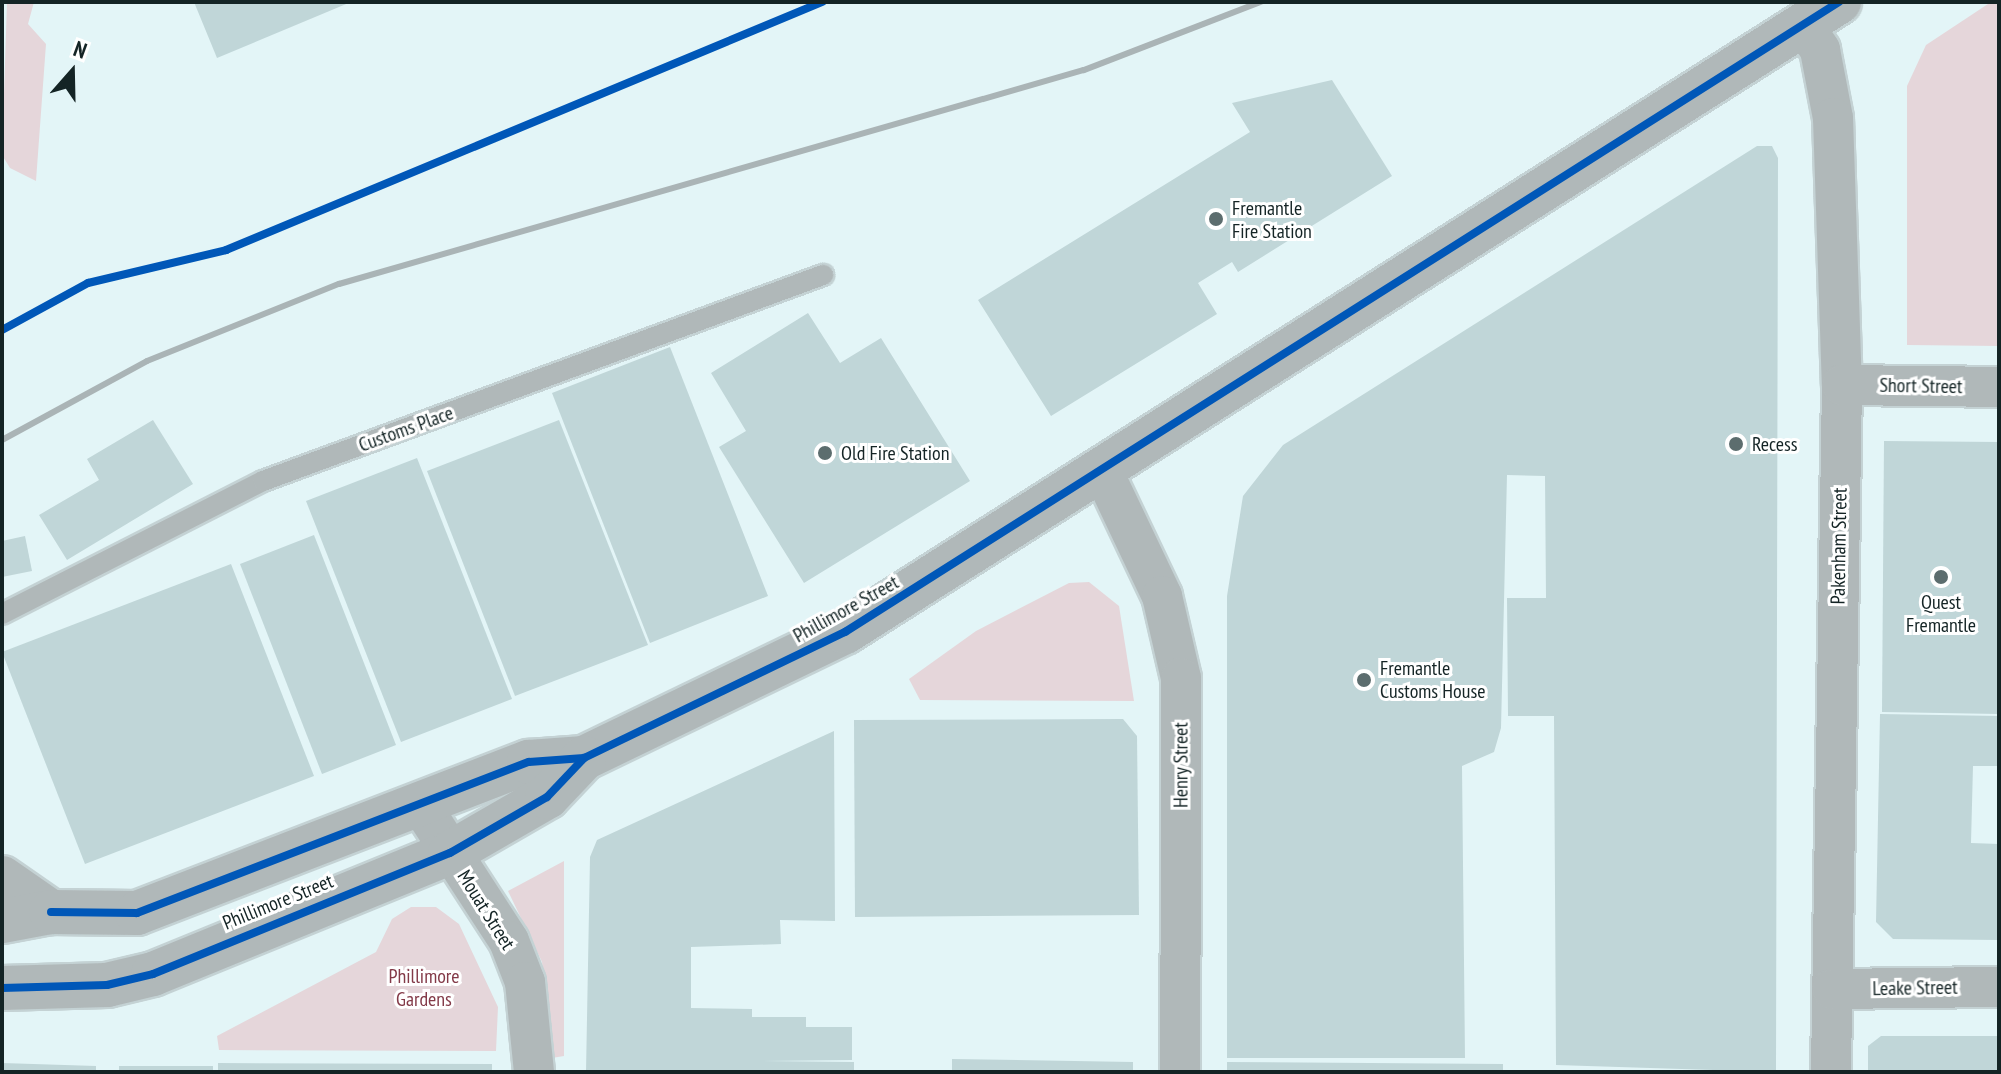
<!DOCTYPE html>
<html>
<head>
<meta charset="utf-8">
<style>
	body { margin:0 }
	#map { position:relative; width:2001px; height:1074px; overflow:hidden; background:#e3f5f7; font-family:"PT Sans Narrow",sans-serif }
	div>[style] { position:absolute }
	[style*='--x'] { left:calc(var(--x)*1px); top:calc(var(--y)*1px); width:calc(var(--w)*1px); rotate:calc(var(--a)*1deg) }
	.green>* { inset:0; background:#e5d6da }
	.building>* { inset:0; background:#c0d6d8 }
	.roads { filter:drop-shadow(2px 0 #c4d2d4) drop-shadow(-2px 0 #c4d2d4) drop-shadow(0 2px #c4d2d4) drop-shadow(0 -2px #c4d2d4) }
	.service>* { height:20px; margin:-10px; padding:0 10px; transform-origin:10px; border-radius:10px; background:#b0b8b9 }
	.minor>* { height:40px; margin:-20px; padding:0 20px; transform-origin:20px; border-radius:20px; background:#b0b8b9 }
	.tertiary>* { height:44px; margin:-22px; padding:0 22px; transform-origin:22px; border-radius:22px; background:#b0b8b9 }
	.rail>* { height:6px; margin:-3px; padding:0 3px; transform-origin:3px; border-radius:3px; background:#aab4b6 }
	.cycleway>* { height:8px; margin:-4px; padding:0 4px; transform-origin:4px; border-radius:4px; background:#0057b8 }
	.dots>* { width:22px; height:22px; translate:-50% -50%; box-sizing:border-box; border:4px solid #fff; border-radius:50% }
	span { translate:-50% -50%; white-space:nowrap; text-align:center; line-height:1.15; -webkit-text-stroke:6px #fff; paint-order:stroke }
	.poi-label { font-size:20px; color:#142425 }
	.left { translate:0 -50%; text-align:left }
	.street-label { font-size:20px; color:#142425 }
	.park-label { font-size:20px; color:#833a48 }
	.frame { position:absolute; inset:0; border:4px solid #142425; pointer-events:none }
	.north { position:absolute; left:32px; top:32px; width:80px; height:80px; -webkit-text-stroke:6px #fff; paint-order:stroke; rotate:20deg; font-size:22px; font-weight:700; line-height:32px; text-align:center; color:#142425 }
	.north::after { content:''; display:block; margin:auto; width:28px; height:36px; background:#142425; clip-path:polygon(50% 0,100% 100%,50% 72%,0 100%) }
</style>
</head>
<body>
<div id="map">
	<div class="green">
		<div style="clip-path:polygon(7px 2px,34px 2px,28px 24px,46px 44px,36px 181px,10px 168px,2px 155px)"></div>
		<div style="clip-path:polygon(1991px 2px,1999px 2px,1999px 346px,1907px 345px,1907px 86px,1926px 45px)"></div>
		<div style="clip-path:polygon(1089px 582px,1119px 606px,1134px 701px,920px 700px,909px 679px,976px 631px,1069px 583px)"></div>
		<div style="clip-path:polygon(564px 861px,564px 1056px,552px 1058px,542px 962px,508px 891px)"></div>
		<div style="clip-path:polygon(411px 907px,436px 907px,459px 924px,498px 1007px,496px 1051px,219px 1050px,217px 1036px,376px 952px,392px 919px)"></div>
	</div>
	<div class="building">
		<div style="clip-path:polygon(194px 2px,351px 2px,217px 58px)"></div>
		<div style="clip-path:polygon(1332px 80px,1392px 176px,1238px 272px,1232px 262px,1198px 283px,1217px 314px,1051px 416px,978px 300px,1250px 132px,1232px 103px)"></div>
		<div style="clip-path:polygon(1757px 146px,1772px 146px,1778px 158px,1776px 1072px,1556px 1065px,1554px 716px,1508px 716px,1507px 598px,1546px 598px,1545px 476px,1507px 475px,1501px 728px,1494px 752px,1462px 766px,1465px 1058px,1227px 1058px,1227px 596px,1243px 496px,1283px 445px)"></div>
		<div style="clip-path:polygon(808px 313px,840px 363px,881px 338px,970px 481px,804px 583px,719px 447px,746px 431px,711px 373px)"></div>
		<div style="clip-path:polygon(670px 347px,768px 596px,650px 643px,552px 393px)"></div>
		<div style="clip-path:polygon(153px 420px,193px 484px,67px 560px,39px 515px,99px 480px,87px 459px)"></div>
		<div style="clip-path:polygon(559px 420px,648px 645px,515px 696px,427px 471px)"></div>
		<div style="clip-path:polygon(1884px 441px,1999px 442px,1999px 714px,1882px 712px)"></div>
		<div style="clip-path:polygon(417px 458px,512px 699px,401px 742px,306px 501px)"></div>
		<div style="clip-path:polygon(314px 535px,396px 745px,322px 774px,240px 564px)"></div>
		<div style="clip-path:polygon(25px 536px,32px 571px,2px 577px,2px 541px)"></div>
		<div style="clip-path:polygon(231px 564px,314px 776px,85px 864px,2px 652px)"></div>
		<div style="clip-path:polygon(1880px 714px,1999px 716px,1999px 766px,1973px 766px,1971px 843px,1999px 844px,1999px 940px,1893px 939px,1876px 922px)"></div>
		<div style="clip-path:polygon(1123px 719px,1137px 736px,1139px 915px,855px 917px,854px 720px)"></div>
		<div style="clip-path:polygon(834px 731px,835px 921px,780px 920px,781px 944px,691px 947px,691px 1008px,752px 1009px,752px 1017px,806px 1017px,806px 1027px,852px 1027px,852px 1060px,759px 1061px,854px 1062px,854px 1072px,586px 1072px,590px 857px,597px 840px)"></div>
		<div style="clip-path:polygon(1881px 1036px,1999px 1036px,1999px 1072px,1868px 1072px,1868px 1046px)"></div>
		<div style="clip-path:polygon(952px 1059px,1133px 1062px,1133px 1072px,952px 1072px)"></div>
		<div style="clip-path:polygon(1227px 1062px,1503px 1064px,1503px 1072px,1227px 1072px)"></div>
		<div style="clip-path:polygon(2px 1063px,96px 1066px,96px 1072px,2px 1072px)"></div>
		<div style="clip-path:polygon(218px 1063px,492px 1064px,492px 1072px,218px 1072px)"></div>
		<div style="clip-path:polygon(119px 1066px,213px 1066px,213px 1072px,119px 1072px)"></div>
	</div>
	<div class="roads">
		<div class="service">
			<div style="--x:2;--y:614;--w:293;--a:-27"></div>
			<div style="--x:263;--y:481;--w:597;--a:-20.2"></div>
		</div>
		<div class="minor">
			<div style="--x:1804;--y:26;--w:29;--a:56"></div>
			<div style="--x:1820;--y:50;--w:69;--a:79.2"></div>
			<div style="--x:1833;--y:118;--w:267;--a:88.1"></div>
			<div style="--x:1842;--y:385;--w:687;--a:90.92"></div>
			<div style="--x:1842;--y:385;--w:157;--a:0.7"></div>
			<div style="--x:1104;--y:474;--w:135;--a:64.6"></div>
			<div style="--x:1162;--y:596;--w:84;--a:77"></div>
			<div style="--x:1181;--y:678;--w:394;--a:90.1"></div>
			<div style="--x:420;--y:804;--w:163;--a:57"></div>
			<div style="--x:509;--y:941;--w:44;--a:68.7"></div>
			<div style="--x:525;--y:982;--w:90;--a:84.3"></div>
			<div style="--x:1832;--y:989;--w:167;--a:-0.7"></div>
		</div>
		<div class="tertiary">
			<div style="--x:2;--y:878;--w:60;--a:34.8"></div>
			<div style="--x:2;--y:921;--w:50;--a:-10.4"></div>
			<div style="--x:51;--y:912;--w:86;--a:0.7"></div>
			<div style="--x:137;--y:913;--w:420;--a:-21.1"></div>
			<div style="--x:529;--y:762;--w:55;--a:-4.2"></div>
			<div style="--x:584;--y:758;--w:290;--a:-25.8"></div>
			<div style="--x:845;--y:632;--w:1177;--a:-32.37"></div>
			<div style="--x:2;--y:988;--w:105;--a:-1.6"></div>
			<div style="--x:107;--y:985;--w:47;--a:-13.4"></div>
			<div style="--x:153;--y:974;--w:321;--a:-22.2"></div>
			<div style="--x:450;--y:853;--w:112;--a:-30"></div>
			<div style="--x:547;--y:797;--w:54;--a:-46.5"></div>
		</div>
	</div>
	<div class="rail">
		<div style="--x:2;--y:440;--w:165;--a:-28.6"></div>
		<div style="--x:147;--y:361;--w:207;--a:-21.9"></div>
		<div style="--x:339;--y:284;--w:775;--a:-16.03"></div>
		<div style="--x:1084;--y:70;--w:189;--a:-21.1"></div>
	</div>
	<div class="cycleway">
		<div style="--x:2;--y:330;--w:98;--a:-28.7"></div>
		<div style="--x:88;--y:283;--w:142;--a:-13.4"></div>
		<div style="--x:226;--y:250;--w:646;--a:-22.59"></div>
		<div style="--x:51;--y:912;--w:86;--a:0.7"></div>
		<div style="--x:137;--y:913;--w:420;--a:-21.1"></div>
		<div style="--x:529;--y:762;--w:55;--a:-4.2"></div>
		<div style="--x:584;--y:758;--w:290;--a:-25.8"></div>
		<div style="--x:845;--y:632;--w:1177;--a:-32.37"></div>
		<div style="--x:2;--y:988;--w:105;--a:-1.6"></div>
		<div style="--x:107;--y:985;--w:47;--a:-13.4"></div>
		<div style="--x:153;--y:974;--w:321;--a:-22.2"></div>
		<div style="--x:450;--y:853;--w:112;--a:-30"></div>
		<div style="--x:547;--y:797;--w:54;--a:-46.5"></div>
	</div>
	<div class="dots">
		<div style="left:1216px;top:219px;background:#5c6d6e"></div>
		<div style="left:1736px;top:444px;background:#5c6d6e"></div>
		<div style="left:825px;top:453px;background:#5c6d6e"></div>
		<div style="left:1941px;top:577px;background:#5c6d6e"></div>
		<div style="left:1364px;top:680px;background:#5c6d6e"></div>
	</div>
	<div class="poi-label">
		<span class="left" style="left:1232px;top:220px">Fremantle<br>Fire Station</span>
		<span class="left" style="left:1752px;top:444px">Recess</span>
		<span class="left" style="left:841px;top:453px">Old Fire Station</span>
		<span style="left:1941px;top:614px">Quest<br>Fremantle</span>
		<span class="left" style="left:1380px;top:680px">Fremantle<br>Customs House</span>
	</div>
	<div class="street-label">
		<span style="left:1921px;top:386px;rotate:1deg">Short Street</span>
		<span style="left:406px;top:429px;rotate:-20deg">Customs Place</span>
		<span style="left:1839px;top:546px;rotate:-89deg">Pakenham Street</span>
		<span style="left:846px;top:609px;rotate:-29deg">Phillimore Street</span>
		<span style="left:1181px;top:765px;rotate:-90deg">Henry Street</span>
		<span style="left:278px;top:902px;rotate:-22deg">Phillimore Street</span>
		<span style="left:486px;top:910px;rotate:58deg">Mouat Street</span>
		<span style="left:1915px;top:988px;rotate:-1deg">Leake Street</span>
	</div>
	<div class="park-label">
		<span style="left:424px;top:988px">Phillimore<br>Gardens</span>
	</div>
	<div class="frame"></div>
	<div class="north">N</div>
</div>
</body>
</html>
